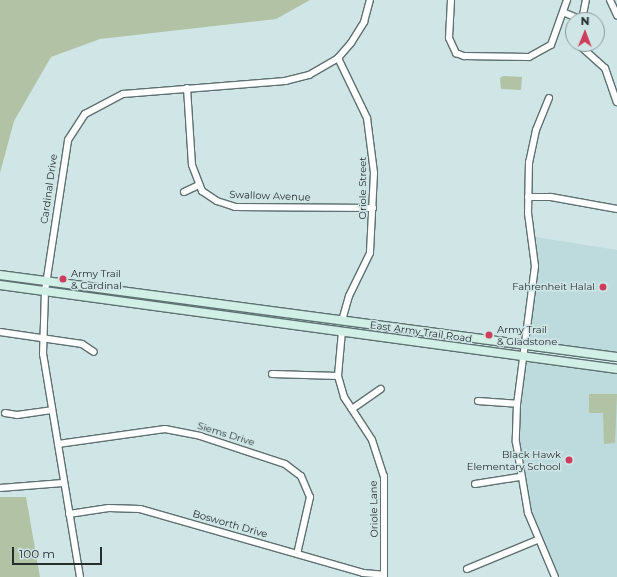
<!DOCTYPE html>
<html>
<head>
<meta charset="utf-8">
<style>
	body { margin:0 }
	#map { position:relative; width:617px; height:577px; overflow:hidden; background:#d0e5e6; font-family:Montserrat,sans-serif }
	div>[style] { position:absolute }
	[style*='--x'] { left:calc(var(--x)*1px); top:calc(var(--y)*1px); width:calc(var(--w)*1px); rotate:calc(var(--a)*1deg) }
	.built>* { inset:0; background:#bddbdd }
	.green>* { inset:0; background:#b1c2a5 }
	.roads { filter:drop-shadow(1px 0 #5e7071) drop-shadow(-1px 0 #5e7071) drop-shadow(0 1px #5e7071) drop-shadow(0 -1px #5e7071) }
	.minor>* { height:6px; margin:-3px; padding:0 3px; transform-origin:3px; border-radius:3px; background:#fff }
	.secondary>* { height:8px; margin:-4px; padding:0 4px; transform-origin:4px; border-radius:4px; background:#d1efe4 }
	.dots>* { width:11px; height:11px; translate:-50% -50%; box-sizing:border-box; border:2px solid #d0e5e6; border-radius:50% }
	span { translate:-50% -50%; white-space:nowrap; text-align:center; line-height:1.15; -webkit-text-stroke:3px #d0e5e6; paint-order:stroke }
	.street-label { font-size:10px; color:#262e2e }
	.poi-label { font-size:10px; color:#262e2e }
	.left { translate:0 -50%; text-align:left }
	.right { translate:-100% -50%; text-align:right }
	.north { position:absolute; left:565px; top:12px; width:40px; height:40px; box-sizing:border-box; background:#d0e5e6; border:1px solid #8c9c9c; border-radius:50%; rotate:1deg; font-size:11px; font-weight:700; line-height:16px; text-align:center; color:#262e2e }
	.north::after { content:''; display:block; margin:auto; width:14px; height:18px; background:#ce3e5b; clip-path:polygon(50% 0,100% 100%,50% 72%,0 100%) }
	.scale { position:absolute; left:12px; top:547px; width:90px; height:18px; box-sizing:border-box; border:2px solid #262e2e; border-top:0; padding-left:5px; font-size:12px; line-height:14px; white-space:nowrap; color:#262e2e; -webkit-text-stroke:3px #d0e5e6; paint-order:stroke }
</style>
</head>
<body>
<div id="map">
	<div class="built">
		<div style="clip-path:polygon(536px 237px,617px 250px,617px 354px,528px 342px,538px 264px)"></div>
		<div style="clip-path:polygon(525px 358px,617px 371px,617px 577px,558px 577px,555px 572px,530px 511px,519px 443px)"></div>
	</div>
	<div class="green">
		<div style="clip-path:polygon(0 0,310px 0,276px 19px,100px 39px,51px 57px,14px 121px,0 173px)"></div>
		<div style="clip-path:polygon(503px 76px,522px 77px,521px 90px,501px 89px,500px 78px)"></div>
		<div style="clip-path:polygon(589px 394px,617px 394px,615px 443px,604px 444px,603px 413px,589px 413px)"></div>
		<div style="clip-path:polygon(0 497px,26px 497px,40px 577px,0 577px)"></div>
	</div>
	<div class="roads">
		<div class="minor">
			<div style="--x:451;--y:0;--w:38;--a:93"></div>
			<div style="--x:449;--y:38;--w:17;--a:65"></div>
			<div style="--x:456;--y:53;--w:9;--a:21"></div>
			<div style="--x:464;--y:56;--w:65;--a:0.9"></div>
			<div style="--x:529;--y:57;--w:25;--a:-29"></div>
			<div style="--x:551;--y:45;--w:48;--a:-70.4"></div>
			<div style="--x:610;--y:0;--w:17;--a:65"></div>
			<div style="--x:565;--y:13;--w:18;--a:22"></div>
			<div style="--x:582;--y:20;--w:20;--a:-79"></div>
			<div style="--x:578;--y:44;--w:36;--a:42"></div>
			<div style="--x:605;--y:68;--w:36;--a:71"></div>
			<div style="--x:338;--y:58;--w:67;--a:64.2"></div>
			<div style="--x:367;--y:118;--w:55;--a:82.7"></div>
			<div style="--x:374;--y:173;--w:80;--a:92.9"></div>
			<div style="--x:370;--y:253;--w:48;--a:116"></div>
			<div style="--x:349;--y:296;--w:25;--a:106"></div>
			<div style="--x:187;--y:88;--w:77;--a:86.3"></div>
			<div style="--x:192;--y:165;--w:28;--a:69"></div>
			<div style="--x:202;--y:191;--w:18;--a:34"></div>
			<div style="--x:217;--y:201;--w:19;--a:18"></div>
			<div style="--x:235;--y:207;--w:138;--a:0.4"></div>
			<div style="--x:549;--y:98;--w:35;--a:112"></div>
			<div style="--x:536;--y:130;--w:33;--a:102"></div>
			<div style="--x:529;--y:162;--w:51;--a:91.1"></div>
			<div style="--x:528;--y:213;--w:53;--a:82.5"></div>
			<div style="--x:535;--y:266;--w:139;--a:97.4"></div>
			<div style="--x:517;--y:404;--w:38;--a:92"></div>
			<div style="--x:516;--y:442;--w:72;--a:80.4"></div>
			<div style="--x:528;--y:513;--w:69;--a:67.1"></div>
			<div style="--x:184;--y:192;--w:17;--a:-25"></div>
			<div style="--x:528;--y:197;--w:23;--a:0"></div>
			<div style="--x:551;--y:197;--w:67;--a:10.3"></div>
			<div style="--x:342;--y:331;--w:45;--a:95.1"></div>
			<div style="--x:338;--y:376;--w:22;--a:74"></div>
			<div style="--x:344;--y:397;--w:51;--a:56.9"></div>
			<div style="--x:372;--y:440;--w:38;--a:72"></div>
			<div style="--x:384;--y:476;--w:101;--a:90"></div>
			<div style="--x:0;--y:332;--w:83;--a:8.3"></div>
			<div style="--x:82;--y:344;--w:14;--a:34"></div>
			<div style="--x:272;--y:374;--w:66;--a:1.7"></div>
			<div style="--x:478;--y:401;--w:39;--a:4"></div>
			<div style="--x:352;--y:409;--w:35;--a:-35"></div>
			<div style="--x:5;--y:413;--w:12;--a:9"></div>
			<div style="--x:17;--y:415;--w:35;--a:-8"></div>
			<div style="--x:58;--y:444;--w:108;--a:-8"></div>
			<div style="--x:165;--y:429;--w:36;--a:11"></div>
			<div style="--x:200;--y:436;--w:89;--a:18.2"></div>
			<div style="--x:285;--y:464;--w:20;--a:37"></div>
			<div style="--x:301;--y:476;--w:23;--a:67"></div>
			<div style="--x:310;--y:497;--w:58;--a:102.8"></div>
			<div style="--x:475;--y:484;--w:45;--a:-9"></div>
			<div style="--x:0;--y:488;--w:63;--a:-4.5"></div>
			<div style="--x:69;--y:514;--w:40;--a:-8.5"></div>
			<div style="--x:109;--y:508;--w:31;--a:2"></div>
			<div style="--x:140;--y:509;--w:232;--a:16"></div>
			<div style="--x:363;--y:573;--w:21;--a:5"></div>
			<div style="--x:467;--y:569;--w:76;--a:-22.5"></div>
			<div style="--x:80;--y:577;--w:226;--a:-99.4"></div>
			<div style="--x:43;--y:354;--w:63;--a:-88.2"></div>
			<div style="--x:45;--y:291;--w:153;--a:-81.3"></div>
			<div style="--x:68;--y:140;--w:31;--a:-57"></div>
			<div style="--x:85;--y:114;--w:43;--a:-27.8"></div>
			<div style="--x:123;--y:94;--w:163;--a:-4.6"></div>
			<div style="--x:285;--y:81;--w:25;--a:-14"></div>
			<div style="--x:309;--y:75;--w:34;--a:-30"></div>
			<div style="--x:338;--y:58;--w:20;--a:-49"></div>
			<div style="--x:351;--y:43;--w:25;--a:-58"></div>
			<div style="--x:364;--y:22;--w:23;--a:-75"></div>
		</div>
		<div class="secondary">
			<div style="--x:0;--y:275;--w:622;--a:7.57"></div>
			<div style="--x:0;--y:285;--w:623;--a:7.75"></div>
		</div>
	</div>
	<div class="dots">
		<div style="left:63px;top:279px;background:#ce3e5b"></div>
		<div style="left:603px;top:287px;background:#ce3e5b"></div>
		<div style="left:489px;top:335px;background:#ce3e5b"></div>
		<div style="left:569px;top:460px;background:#ce3e5b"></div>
	</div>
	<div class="street-label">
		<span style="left:363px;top:188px;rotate:-90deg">Oriole Street</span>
		<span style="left:49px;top:189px;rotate:-82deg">Cardinal Drive</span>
		<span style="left:270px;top:196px;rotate:2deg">Swallow Avenue</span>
		<span style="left:421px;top:332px;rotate:8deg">East Army Trail Road</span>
		<span style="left:226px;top:434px;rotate:17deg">Siems Drive</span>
		<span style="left:374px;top:509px;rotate:-91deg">Oriole Lane</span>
		<span style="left:230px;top:524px;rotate:16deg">Bosworth Drive</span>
	</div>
	<div class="poi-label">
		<span class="left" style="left:71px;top:279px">Army Trail<br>&amp; Cardinal</span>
		<span class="right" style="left:595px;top:287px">Fahrenheit Halal</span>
		<span class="left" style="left:497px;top:335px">Army Trail<br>&amp; Gladstone</span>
		<span class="right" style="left:561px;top:460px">Black Hawk<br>Elementary School</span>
	</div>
	<div class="north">N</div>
	<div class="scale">100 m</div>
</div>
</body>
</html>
